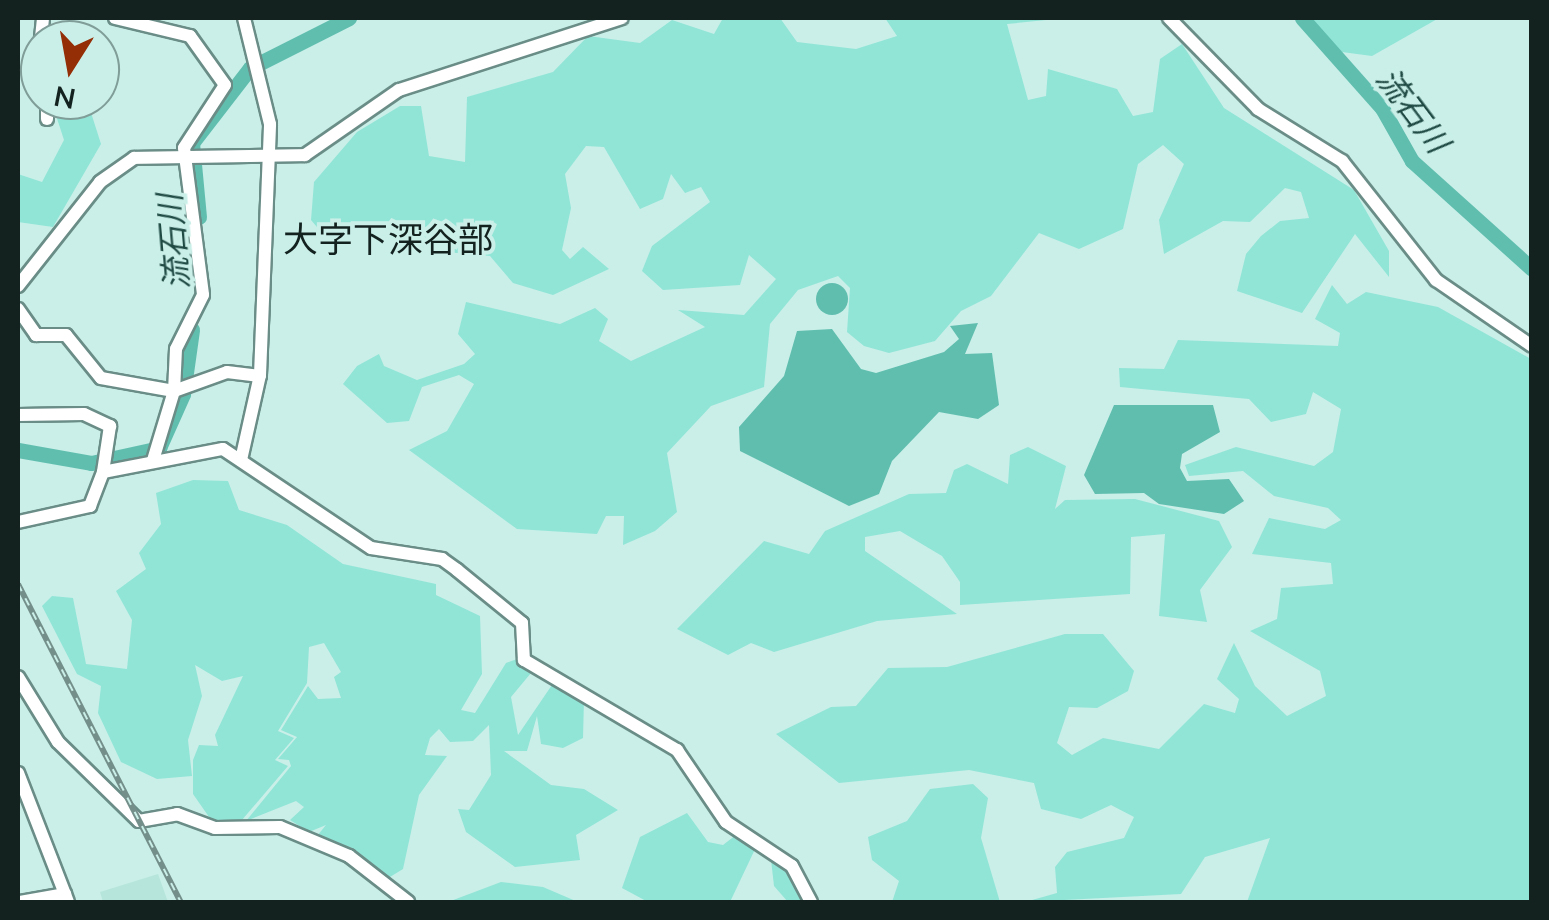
<!DOCTYPE html>
<html>
<head>
<meta charset="utf-8">
<style>
	body { margin:0 }
	#map { position:relative; width:1549px; height:920px; overflow:hidden; background:#c9efe8; font-family:Mulish,"Noto Sans JP",sans-serif }
	div>[style] { position:absolute }
	[style*='--x'] { left:calc(var(--x)*1px); top:calc(var(--y)*1px); width:calc(var(--w)*1px); rotate:calc(var(--a)*1deg) }
	.built>* { inset:0; background:#b6e5dc }
	.green>* { inset:0; background:#91e5d7 }
	.water>* { inset:0; background:#60beaf }
	.round { border-radius:50% }
	.river>* { height:15px; margin:-7.5px; padding:0 7.5px; transform-origin:7.5px; border-radius:7.5px; background:#60beaf }
	.roads { filter:drop-shadow(2px 0 #6a8d87) drop-shadow(-2px 0 #6a8d87) drop-shadow(0 2px #6a8d87) drop-shadow(0 -2px #6a8d87) }
	.minor>* { height:12px; margin:-6px; padding:0 6px; transform-origin:6px; border-radius:6px; background:#fff }
	.rail>* { height:6px; margin-top:-3px; transform-origin:0; background:repeating-linear-gradient(90deg,#c9efe8 0 8px,#748f8a 0 16px); box-sizing:border-box; border-block:2px solid #748f8a }
	span { translate:-50% -50%; white-space:nowrap; text-align:center; line-height:1.15; -webkit-text-stroke:8px #c9efe8; paint-order:stroke }
	.water-label { font-size:32px; color:#1f4943; font-style:italic }
	.quarter-label { font-size:35px; color:#13221f }
	.frame { position:absolute; inset:0; border:20px solid #13221f; pointer-events:none }
	.north { position:absolute; left:20px; top:20px; width:100px; height:100px; box-sizing:border-box; background:#c9efe8; border:2px solid #809d98; border-radius:50%; rotate:191deg; font-size:28px; font-weight:700; line-height:40px; text-align:center; color:#13221f }
	.north::after { content:''; display:block; margin:auto; width:35px; height:45px; background:#942e06; clip-path:polygon(50% 0,100% 100%,50% 72%,0 100%) }
</style>
</head>
<body>
<div id="map">
	<div class="built">
		<div style="clip-path:polygon(158px 874px,168px 902px,103px 902px,100px 892px)"></div>
	</div>
	<div class="green">
		<div style="clip-path:polygon(723px 18px,780px 18px,797px 42px,856px 49px,897px 36px,885px 18px,1066px 18px,1007px 24px,1028px 100px,1046px 96px,1048px 69px,1117px 89px,1133px 116px,1153px 112px,1160px 59px,1182px 44px,1224px 108px,1354px 190px,1389px 251px,1389px 277px,1355px 234px,1302px 313px,1237px 291px,1246px 254px,1261px 236px,1280px 221px,1309px 218px,1301px 192px,1285px 188px,1250px 222px,1223px 221px,1164px 254px,1159px 220px,1184px 164px,1163px 145px,1138px 164px,1123px 229px,1079px 249px,1039px 233px,991px 296px,961px 311px,935px 341px,889px 353px,864px 346px,847px 332px,850px 288px,838px 276px,798px 290px,770px 324px,764px 387px,711px 406px,667px 453px,677px 512px,655px 531px,623px 545px,624px 516px,606px 516px,597px 534px,517px 529px,409px 450px,447px 431px,474px 384px,459px 375px,422px 387px,409px 421px,387px 423px,343px 384px,357px 366px,379px 354px,384px 366px,417px 380px,464px 364px,475px 354px,458px 334px,466px 302px,560px 324px,595px 308px,608px 319px,599px 341px,631px 361px,705px 327px,678px 310px,744px 315px,776px 279px,749px 255px,740px 285px,663px 290px,642px 271px,652px 246px,710px 202px,701px 187px,685px 193px,671px 174px,663px 199px,640px 209px,604px 147px,586px 146px,565px 174px,571px 208px,562px 250px,570px 259px,583px 247px,609px 269px,553px 295px,513px 283px,490px 256px,424px 250px,393px 225px,322px 233px,311px 220px,314px 182px,357px 132px,400px 106px,421px 106px,429px 156px,465px 162px,467px 97px,553px 72px,588px 36px,640px 43px,672px 20px,714px 34px)"></div>
		<div style="clip-path:polygon(1302px 18px,1439px 18px,1372px 56px,1342px 52px)"></div>
		<div style="clip-path:polygon(51px 100px,87px 100px,101px 144px,53px 227px,18px 222px,18px 145px,18px 174px,42px 182px,64px 140px)"></div>
		<div style="clip-path:polygon(1332px 285px,1347px 304px,1366px 292px,1438px 307px,1531px 359px,1531px 902px,1247px 902px,1270px 838px,1205px 857px,1181px 894px,1025px 902px,1057px 893px,1055px 867px,1067px 852px,1124px 838px,1134px 817px,1111px 805px,1081px 819px,1041px 809px,1034px 783px,969px 770px,839px 783px,776px 734px,831px 707px,856px 706px,888px 668px,947px 667px,1065px 634px,1103px 634px,1134px 671px,1128px 691px,1097px 708px,1069px 707px,1057px 743px,1072px 755px,1103px 738px,1159px 749px,1204px 704px,1235px 713px,1239px 699px,1217px 679px,1234px 643px,1255px 686px,1287px 716px,1326px 696px,1320px 671px,1250px 631px,1277px 619px,1281px 588px,1333px 584px,1331px 563px,1252px 554px,1269px 518px,1325px 529px,1341px 520px,1328px 508px,1274px 496px,1243px 471px,1189px 476px,1185px 465px,1236px 447px,1314px 466px,1333px 452px,1341px 409px,1313px 392px,1306px 414px,1271px 422px,1249px 399px,1120px 387px,1119px 368px,1164px 369px,1178px 340px,1338px 346px,1340px 333px,1315px 319px)"></div>
		<div style="clip-path:polygon(1028px 447px,1066px 466px,1055px 509px,1065px 500px,1135px 499px,1219px 521px,1232px 547px,1200px 590px,1207px 622px,1159px 616px,1165px 534px,1131px 537px,1130px 594px,960px 605px,960px 582px,942px 556px,900px 531px,865px 537px,865px 551px,957px 614px,877px 621px,774px 652px,751px 643px,728px 655px,677px 629px,764px 541px,809px 554px,825px 531px,909px 494px,946px 493px,954px 470px,967px 464px,1008px 484px,1010px 455px)"></div>
		<div style="clip-path:polygon(193px 480px,228px 481px,239px 510px,287px 525px,343px 564px,436px 584px,436px 595px,480px 616px,482px 674px,461px 710px,475px 713px,506px 663px,520px 658px,531px 673px,511px 697px,518px 735px,556px 679px,584px 700px,583px 738px,563px 748px,541px 744px,537px 716px,527px 751px,504px 751px,551px 785px,584px 789px,618px 810px,576px 835px,580px 860px,515px 867px,466px 832px,458px 809px,469px 810px,491px 775px,489px 725px,473px 741px,450px 742px,439px 729px,430px 738px,425px 755px,447px 756px,419px 795px,403px 869px,385px 880px,317px 836px,326px 825px,309px 832px,290px 820px,304px 807px,296px 801px,246px 821px,291px 766px,289px 760px,278px 759px,297px 737px,281px 730px,308px 686px,318px 699px,341px 698px,334px 677px,341px 672px,324px 643px,309px 647px,307px 683px,278px 731px,294px 738px,275px 760px,288px 766px,242px 820px,216px 827px,193px 794px,193px 760px,199px 745px,218px 746px,215px 735px,243px 676px,222px 681px,195px 665px,202px 696px,188px 740px,192px 776px,157px 779px,121px 762px,98px 713px,101px 686px,77px 674px,42px 606px,52px 596px,73px 598px,86px 664px,127px 669px,132px 620px,116px 591px,146px 569px,139px 553px,161px 524px,156px 493px)"></div>
		<div style="clip-path:polygon(973px 784px,988px 798px,981px 838px,1000px 902px,892px 902px,899px 881px,872px 860px,868px 837px,907px 821px,930px 789px)"></div>
		<div style="clip-path:polygon(687px 813px,708px 842px,723px 845px,741px 831px,757px 845px,730px 902px,648px 902px,622px 888px,640px 837px)"></div>
		<div style="clip-path:polygon(770px 851px,795px 875px,803px 902px,788px 902px,774px 886px)"></div>
		<div style="clip-path:polygon(501px 882px,543px 887px,578px 902px,448px 902px)"></div>
	</div>
	<div class="water">
		<div class="round" style="left:816px;top:283px;width:32px;height:32px"></div>
		<div style="clip-path:polygon(978px 323px,965px 354px,992px 353px,999px 405px,978px 419px,939px 412px,892px 461px,879px 494px,849px 506px,740px 451px,739px 427px,784px 376px,797px 331px,832px 329px,861px 369px,876px 373px,944px 352px,959px 339px,950px 326px)"></div>
		<div style="clip-path:polygon(1114px 405px,1213px 405px,1220px 432px,1182px 454px,1180px 468px,1187px 481px,1229px 479px,1244px 501px,1224px 514px,1159px 504px,1144px 493px,1095px 494px,1084px 475px)"></div>
	</div>
	<div class="river">
		<div style="--x:1302;--y:18;--w:120;--a:48.4"></div>
		<div style="--x:1382;--y:108;--w:61;--a:60.5"></div>
		<div style="--x:1412;--y:161;--w:161;--a:42"></div>
		<div style="--x:199;--y:217;--w:74;--a:-95.4"></div>
		<div style="--x:192;--y:143;--w:95;--a:-52.3"></div>
		<div style="--x:250;--y:68;--w:111;--a:-26.8"></div>
		<div style="--x:18;--y:450;--w:74;--a:10.1"></div>
		<div style="--x:91;--y:463;--w:70;--a:-12.4"></div>
		<div style="--x:159;--y:448;--w:59;--a:-66"></div>
		<div style="--x:183;--y:394;--w:65;--a:-82"></div>
	</div>
	<div class="roads">
		<div class="minor">
			<div style="--x:115;--y:18;--w:77;--a:13.5"></div>
			<div style="--x:190;--y:36;--w:60;--a:54.5"></div>
			<div style="--x:225;--y:85;--w:75;--a:123.1"></div>
			<div style="--x:184;--y:148;--w:148;--a:82.6"></div>
			<div style="--x:203;--y:295;--w:60;--a:116.6"></div>
			<div style="--x:176;--y:349;--w:42;--a:92.7"></div>
			<div style="--x:174;--y:391;--w:72;--a:106.9"></div>
			<div style="--x:1169;--y:18;--w:127;--a:45.6"></div>
			<div style="--x:1258;--y:109;--w:99;--a:31.8"></div>
			<div style="--x:1342;--y:161;--w:152;--a:51.7"></div>
			<div style="--x:1436;--y:280;--w:116;--a:34.5"></div>
			<div style="--x:40;--y:47;--w:29;--a:-84"></div>
			<div style="--x:47;--y:119;--w:19;--a:-90"></div>
			<div style="--x:18;--y:286;--w:132;--a:-51.7"></div>
			<div style="--x:100;--y:182;--w:42;--a:-35.2"></div>
			<div style="--x:134;--y:158;--w:171;--a:-1"></div>
			<div style="--x:305;--y:155;--w:114;--a:-34.7"></div>
			<div style="--x:399;--y:90;--w:234;--a:-17.9"></div>
			<div style="--x:18;--y:309;--w:32;--a:55"></div>
			<div style="--x:36;--y:335;--w:30;--a:0"></div>
			<div style="--x:66;--y:335;--w:55;--a:50.9"></div>
			<div style="--x:101;--y:378;--w:74;--a:10.1"></div>
			<div style="--x:174;--y:391;--w:56;--a:-19.7"></div>
			<div style="--x:227;--y:372;--w:33;--a:7"></div>
			<div style="--x:18;--y:415;--w:66;--a:-0.9"></div>
			<div style="--x:84;--y:414;--w:29;--a:25"></div>
			<div style="--x:110;--y:426;--w:47;--a:98.7"></div>
			<div style="--x:241;--y:460;--w:87;--a:-77.4"></div>
			<div style="--x:260;--y:375;--w:251;--a:-87.7"></div>
			<div style="--x:270;--y:124;--w:109;--a:-103.8"></div>
			<div style="--x:18;--y:522;--w:74;--a:-12.5"></div>
			<div style="--x:90;--y:506;--w:36;--a:-69"></div>
			<div style="--x:103;--y:472;--w:122;--a:-10.9"></div>
			<div style="--x:223;--y:449;--w:178;--a:33.8"></div>
			<div style="--x:371;--y:548;--w:72;--a:8.8"></div>
			<div style="--x:442;--y:559;--w:19;--a:36"></div>
			<div style="--x:457;--y:570;--w:84;--a:39.2"></div>
			<div style="--x:522;--y:623;--w:37;--a:87"></div>
			<div style="--x:524;--y:660;--w:178;--a:30.5"></div>
			<div style="--x:677;--y:750;--w:87;--a:55.8"></div>
			<div style="--x:726;--y:822;--w:79;--a:33.7"></div>
			<div style="--x:792;--y:866;--w:41;--a:62.2"></div>
			<div style="--x:18;--y:677;--w:76;--a:58.4"></div>
			<div style="--x:58;--y:742;--w:113;--a:44.3"></div>
			<div style="--x:139;--y:821;--w:39;--a:-10"></div>
			<div style="--x:177;--y:814;--w:40;--a:20.2"></div>
			<div style="--x:215;--y:828;--w:65;--a:-0.9"></div>
			<div style="--x:280;--y:827;--w:75;--a:22.8"></div>
			<div style="--x:349;--y:856;--w:75;--a:37.9"></div>
			<div style="--x:18;--y:773;--w:138;--a:68.8"></div>
			<div style="--x:20;--y:902;--w:46;--a:-10.1"></div>
		</div>
	</div>
	<div class="rail">
		<div style="--x:18;--y:584;--w:357;--a:62.9"></div>
	</div>
	<div class="water-label">
		<span style="left:1413px;top:110px;rotate:53deg">流石川</span>
		<span style="left:173px;top:242px;rotate:-95deg">流石川</span>
	</div>
	<div class="quarter-label">
		<span style="left:388px;top:239px">大字下深谷部</span>
	</div>
	<div class="frame"></div>
	<div class="north">N</div>
</div>
</body>
</html>
